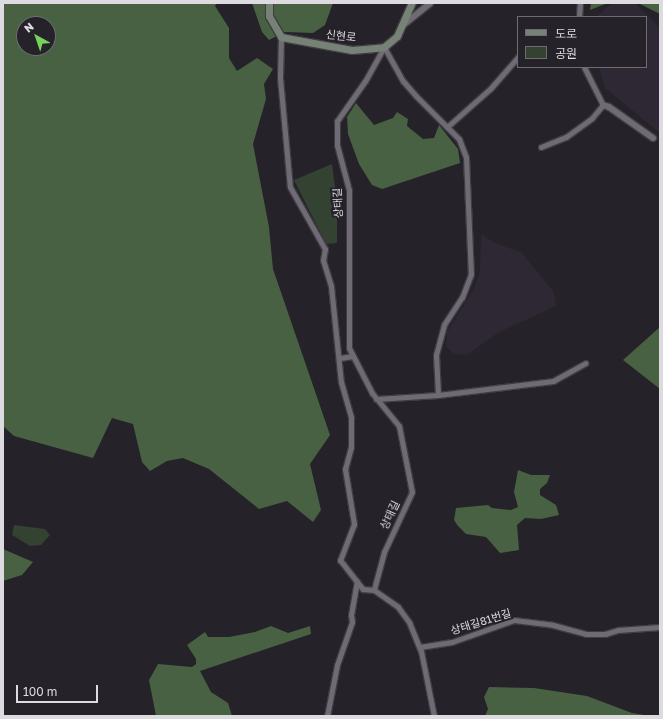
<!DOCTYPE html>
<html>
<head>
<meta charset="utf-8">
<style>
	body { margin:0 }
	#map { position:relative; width:663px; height:719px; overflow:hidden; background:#252229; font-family:"Golos Text","Noto Sans KR",sans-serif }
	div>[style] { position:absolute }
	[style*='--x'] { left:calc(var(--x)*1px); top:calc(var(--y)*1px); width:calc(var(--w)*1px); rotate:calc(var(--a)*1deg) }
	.built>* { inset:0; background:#2e2835 }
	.green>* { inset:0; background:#344231 }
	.forest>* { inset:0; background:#486142 }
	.roads { filter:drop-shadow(1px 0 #403d43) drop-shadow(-1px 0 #403d43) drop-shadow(0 1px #403d43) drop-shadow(0 -1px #403d43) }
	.minor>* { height:5px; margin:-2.5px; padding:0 2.5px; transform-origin:2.5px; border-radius:2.5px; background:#6f6b74 }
	.tertiary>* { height:6px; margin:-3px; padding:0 3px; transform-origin:3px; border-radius:3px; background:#6f6b74 }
	.secondary>* { height:7px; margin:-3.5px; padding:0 3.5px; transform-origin:3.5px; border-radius:3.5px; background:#768276 }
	span { translate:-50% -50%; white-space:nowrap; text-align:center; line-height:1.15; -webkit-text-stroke:4px #252229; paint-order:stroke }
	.street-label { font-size:11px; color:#dddbe0 }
	.frame { position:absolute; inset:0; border:4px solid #dddbe0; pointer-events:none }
	.legend { position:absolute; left:517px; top:16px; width:130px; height:52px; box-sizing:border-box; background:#252229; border:1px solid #6f6c72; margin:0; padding:5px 7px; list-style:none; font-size:12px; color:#dddbe0 }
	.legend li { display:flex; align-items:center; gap:8px; height:20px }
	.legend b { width:20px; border:1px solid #6f6c72 }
	.north { position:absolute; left:16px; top:16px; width:40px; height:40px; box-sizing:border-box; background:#252229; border:1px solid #6f6c72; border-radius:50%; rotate:320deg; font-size:11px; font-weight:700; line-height:16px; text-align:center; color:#dddbe0 }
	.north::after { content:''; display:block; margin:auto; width:14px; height:18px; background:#74d25c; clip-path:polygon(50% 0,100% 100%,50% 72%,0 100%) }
	.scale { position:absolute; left:16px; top:685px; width:82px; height:18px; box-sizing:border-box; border:2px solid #dddbe0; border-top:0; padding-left:5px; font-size:12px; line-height:14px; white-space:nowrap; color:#dddbe0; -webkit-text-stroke:3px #252229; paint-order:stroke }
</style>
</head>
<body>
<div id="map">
	<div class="built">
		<div style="clip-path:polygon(612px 3px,635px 3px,660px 28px,660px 133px,605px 88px,599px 67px,646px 67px,646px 17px,596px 17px)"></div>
		<div style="clip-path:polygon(481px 234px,497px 244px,521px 252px,554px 292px,556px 306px,499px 332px,467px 355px,454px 354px,446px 346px,447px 332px,474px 289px,480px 271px)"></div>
	</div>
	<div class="green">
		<div style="clip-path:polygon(332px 164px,337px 202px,337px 243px,326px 244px,294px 180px)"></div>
		<div style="clip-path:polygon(14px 525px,45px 529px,50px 535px,41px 545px,30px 546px,12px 535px)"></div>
	</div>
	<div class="forest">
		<div style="clip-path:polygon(evenodd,3px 3px,217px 3px,215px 6px,229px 28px,229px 58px,237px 71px,257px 58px,273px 69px,264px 84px,266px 99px,253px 144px,269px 227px,273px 269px,330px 435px,310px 464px,321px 510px,313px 522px,287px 501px,259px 509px,209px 469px,183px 458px,167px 461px,150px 471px,142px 462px,133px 424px,112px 418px,93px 458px,14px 436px,3px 426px,3px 3px,24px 24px,48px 24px,48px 48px,24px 48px,24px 24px)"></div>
		<div style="clip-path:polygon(252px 3px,333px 3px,325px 25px,313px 33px,285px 32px,269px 40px,262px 32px)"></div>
		<div style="clip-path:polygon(591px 3px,608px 3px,590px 10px)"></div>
		<div style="clip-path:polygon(638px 3px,660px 3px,660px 14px)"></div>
		<div style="clip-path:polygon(356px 103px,374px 125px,393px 118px,397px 112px,408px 119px,407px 126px,423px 139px,434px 138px,439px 125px,458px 149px,460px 163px,382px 189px,372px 185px,359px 164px,348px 134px,347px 117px)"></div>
		<div style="clip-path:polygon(660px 327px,660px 389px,623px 360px)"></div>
		<div style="clip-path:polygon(518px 470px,531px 475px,550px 475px,547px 483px,540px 489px,540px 495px,556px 505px,559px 515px,541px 519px,525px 518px,517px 525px,519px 550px,500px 553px,486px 537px,466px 534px,458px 526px,454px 520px,456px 508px,488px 505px,492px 508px,511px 510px,518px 507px,514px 492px)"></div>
		<div style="clip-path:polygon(3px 549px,33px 562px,22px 575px,3px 581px)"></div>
		<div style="clip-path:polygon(271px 626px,288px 633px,310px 626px,311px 634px,200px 671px,211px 692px,228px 703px,232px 716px,156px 716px,149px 680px,158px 664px,192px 667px,196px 664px,196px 659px,187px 645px,205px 632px,208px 637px,229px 637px,255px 632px)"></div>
		<div style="clip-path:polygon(489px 687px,534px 688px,587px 696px,632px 713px,650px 716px,485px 716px,488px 709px,484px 697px)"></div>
	</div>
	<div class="roads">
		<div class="minor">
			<div style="--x:579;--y:17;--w:14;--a:-86"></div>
			<div style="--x:281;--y:37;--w:41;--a:91.4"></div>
			<div style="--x:280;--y:78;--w:109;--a:84.8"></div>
			<div style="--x:290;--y:187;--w:71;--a:60.6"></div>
			<div style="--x:325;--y:249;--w:11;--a:100"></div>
			<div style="--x:323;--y:260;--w:27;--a:73"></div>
			<div style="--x:331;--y:286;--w:97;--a:84.1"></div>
			<div style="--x:341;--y:382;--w:37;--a:74"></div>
			<div style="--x:351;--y:418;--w:29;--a:90"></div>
			<div style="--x:351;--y:447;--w:23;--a:105"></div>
			<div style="--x:345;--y:469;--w:56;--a:80.7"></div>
			<div style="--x:354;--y:524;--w:39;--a:111"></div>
			<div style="--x:340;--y:560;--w:37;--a:52"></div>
			<div style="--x:363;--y:589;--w:11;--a:5"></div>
			<div style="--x:384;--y:47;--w:39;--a:119"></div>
			<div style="--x:365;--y:81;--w:49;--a:125"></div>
			<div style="--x:337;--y:121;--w:24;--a:90"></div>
			<div style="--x:337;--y:145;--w:47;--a:75.1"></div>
			<div style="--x:349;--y:190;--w:158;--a:90"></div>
			<div style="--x:349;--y:348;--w:51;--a:62.9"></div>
			<div style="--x:372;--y:393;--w:43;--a:50.7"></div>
			<div style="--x:399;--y:426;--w:67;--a:78.9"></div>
			<div style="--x:412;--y:492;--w:66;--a:115"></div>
			<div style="--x:384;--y:552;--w:39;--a:105"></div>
			<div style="--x:374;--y:590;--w:29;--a:35"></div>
			<div style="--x:398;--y:607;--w:19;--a:54"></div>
			<div style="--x:409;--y:622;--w:31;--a:68"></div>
			<div style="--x:421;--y:651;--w:66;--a:78.7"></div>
			<div style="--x:384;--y:47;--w:39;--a:61"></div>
			<div style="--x:403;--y:81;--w:20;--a:49"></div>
			<div style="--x:416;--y:96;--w:61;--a:45"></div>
			<div style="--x:459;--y:139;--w:19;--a:69"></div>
			<div style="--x:466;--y:157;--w:117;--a:87.6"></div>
			<div style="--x:471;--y:274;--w:25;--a:111"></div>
			<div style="--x:462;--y:297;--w:33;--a:123"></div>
			<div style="--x:444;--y:325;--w:31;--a:105"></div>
			<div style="--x:436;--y:355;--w:40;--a:87.1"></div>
			<div style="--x:447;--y:127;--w:57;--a:-41.5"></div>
			<div style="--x:490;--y:89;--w:43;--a:-48.8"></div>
			<div style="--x:541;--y:147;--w:27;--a:-22"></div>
			<div style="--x:566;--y:137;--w:32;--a:-36"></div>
			<div style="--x:592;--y:118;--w:17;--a:-50"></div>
			<div style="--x:603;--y:105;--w:42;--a:-116.6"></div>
			<div style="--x:340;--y:358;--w:13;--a:-9"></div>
			<div style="--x:376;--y:399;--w:62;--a:-3.7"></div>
			<div style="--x:438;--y:395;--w:116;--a:-6.9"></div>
			<div style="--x:553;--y:381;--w:37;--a:-29"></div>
			<div style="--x:420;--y:647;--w:32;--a:-9"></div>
			<div style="--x:452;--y:642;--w:66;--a:-19.5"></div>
			<div style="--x:514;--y:620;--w:39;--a:7"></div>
			<div style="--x:553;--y:625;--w:34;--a:15"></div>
			<div style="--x:586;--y:634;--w:19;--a:0"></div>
			<div style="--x:605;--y:634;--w:14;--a:-17"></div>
			<div style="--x:618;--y:630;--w:42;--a:-4.1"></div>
			<div style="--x:327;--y:716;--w:52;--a:-78.9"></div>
			<div style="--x:337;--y:665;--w:46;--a:-70.8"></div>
			<div style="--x:352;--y:622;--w:7;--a:-98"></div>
			<div style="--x:351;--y:615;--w:34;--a:-80"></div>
		</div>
		<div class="tertiary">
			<div style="--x:402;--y:26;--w:36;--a:-39"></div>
			<div style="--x:603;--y:105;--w:6;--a:18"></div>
			<div style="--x:609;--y:107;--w:54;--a:35.2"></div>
		</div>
		<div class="secondary">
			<div style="--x:269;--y:3;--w:13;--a:90"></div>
			<div style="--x:269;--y:16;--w:24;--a:60"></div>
			<div style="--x:281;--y:37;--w:72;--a:10.4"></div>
			<div style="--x:352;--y:50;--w:32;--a:-5"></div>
			<div style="--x:384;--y:47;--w:17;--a:-40"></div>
			<div style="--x:397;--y:36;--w:36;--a:-66"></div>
		</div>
	</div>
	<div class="street-label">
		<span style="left:341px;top:36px;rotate:6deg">신현로</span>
		<span style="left:338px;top:203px;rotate:-93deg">상태길</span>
		<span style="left:390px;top:515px;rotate:-65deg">상태길</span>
		<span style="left:481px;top:622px;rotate:-17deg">상태길81번길</span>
	</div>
	<div class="frame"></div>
	<ul class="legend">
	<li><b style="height:5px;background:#768276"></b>도로</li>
	<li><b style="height:11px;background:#344231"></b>공원</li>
	</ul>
	<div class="north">N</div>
	<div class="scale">100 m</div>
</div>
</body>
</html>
